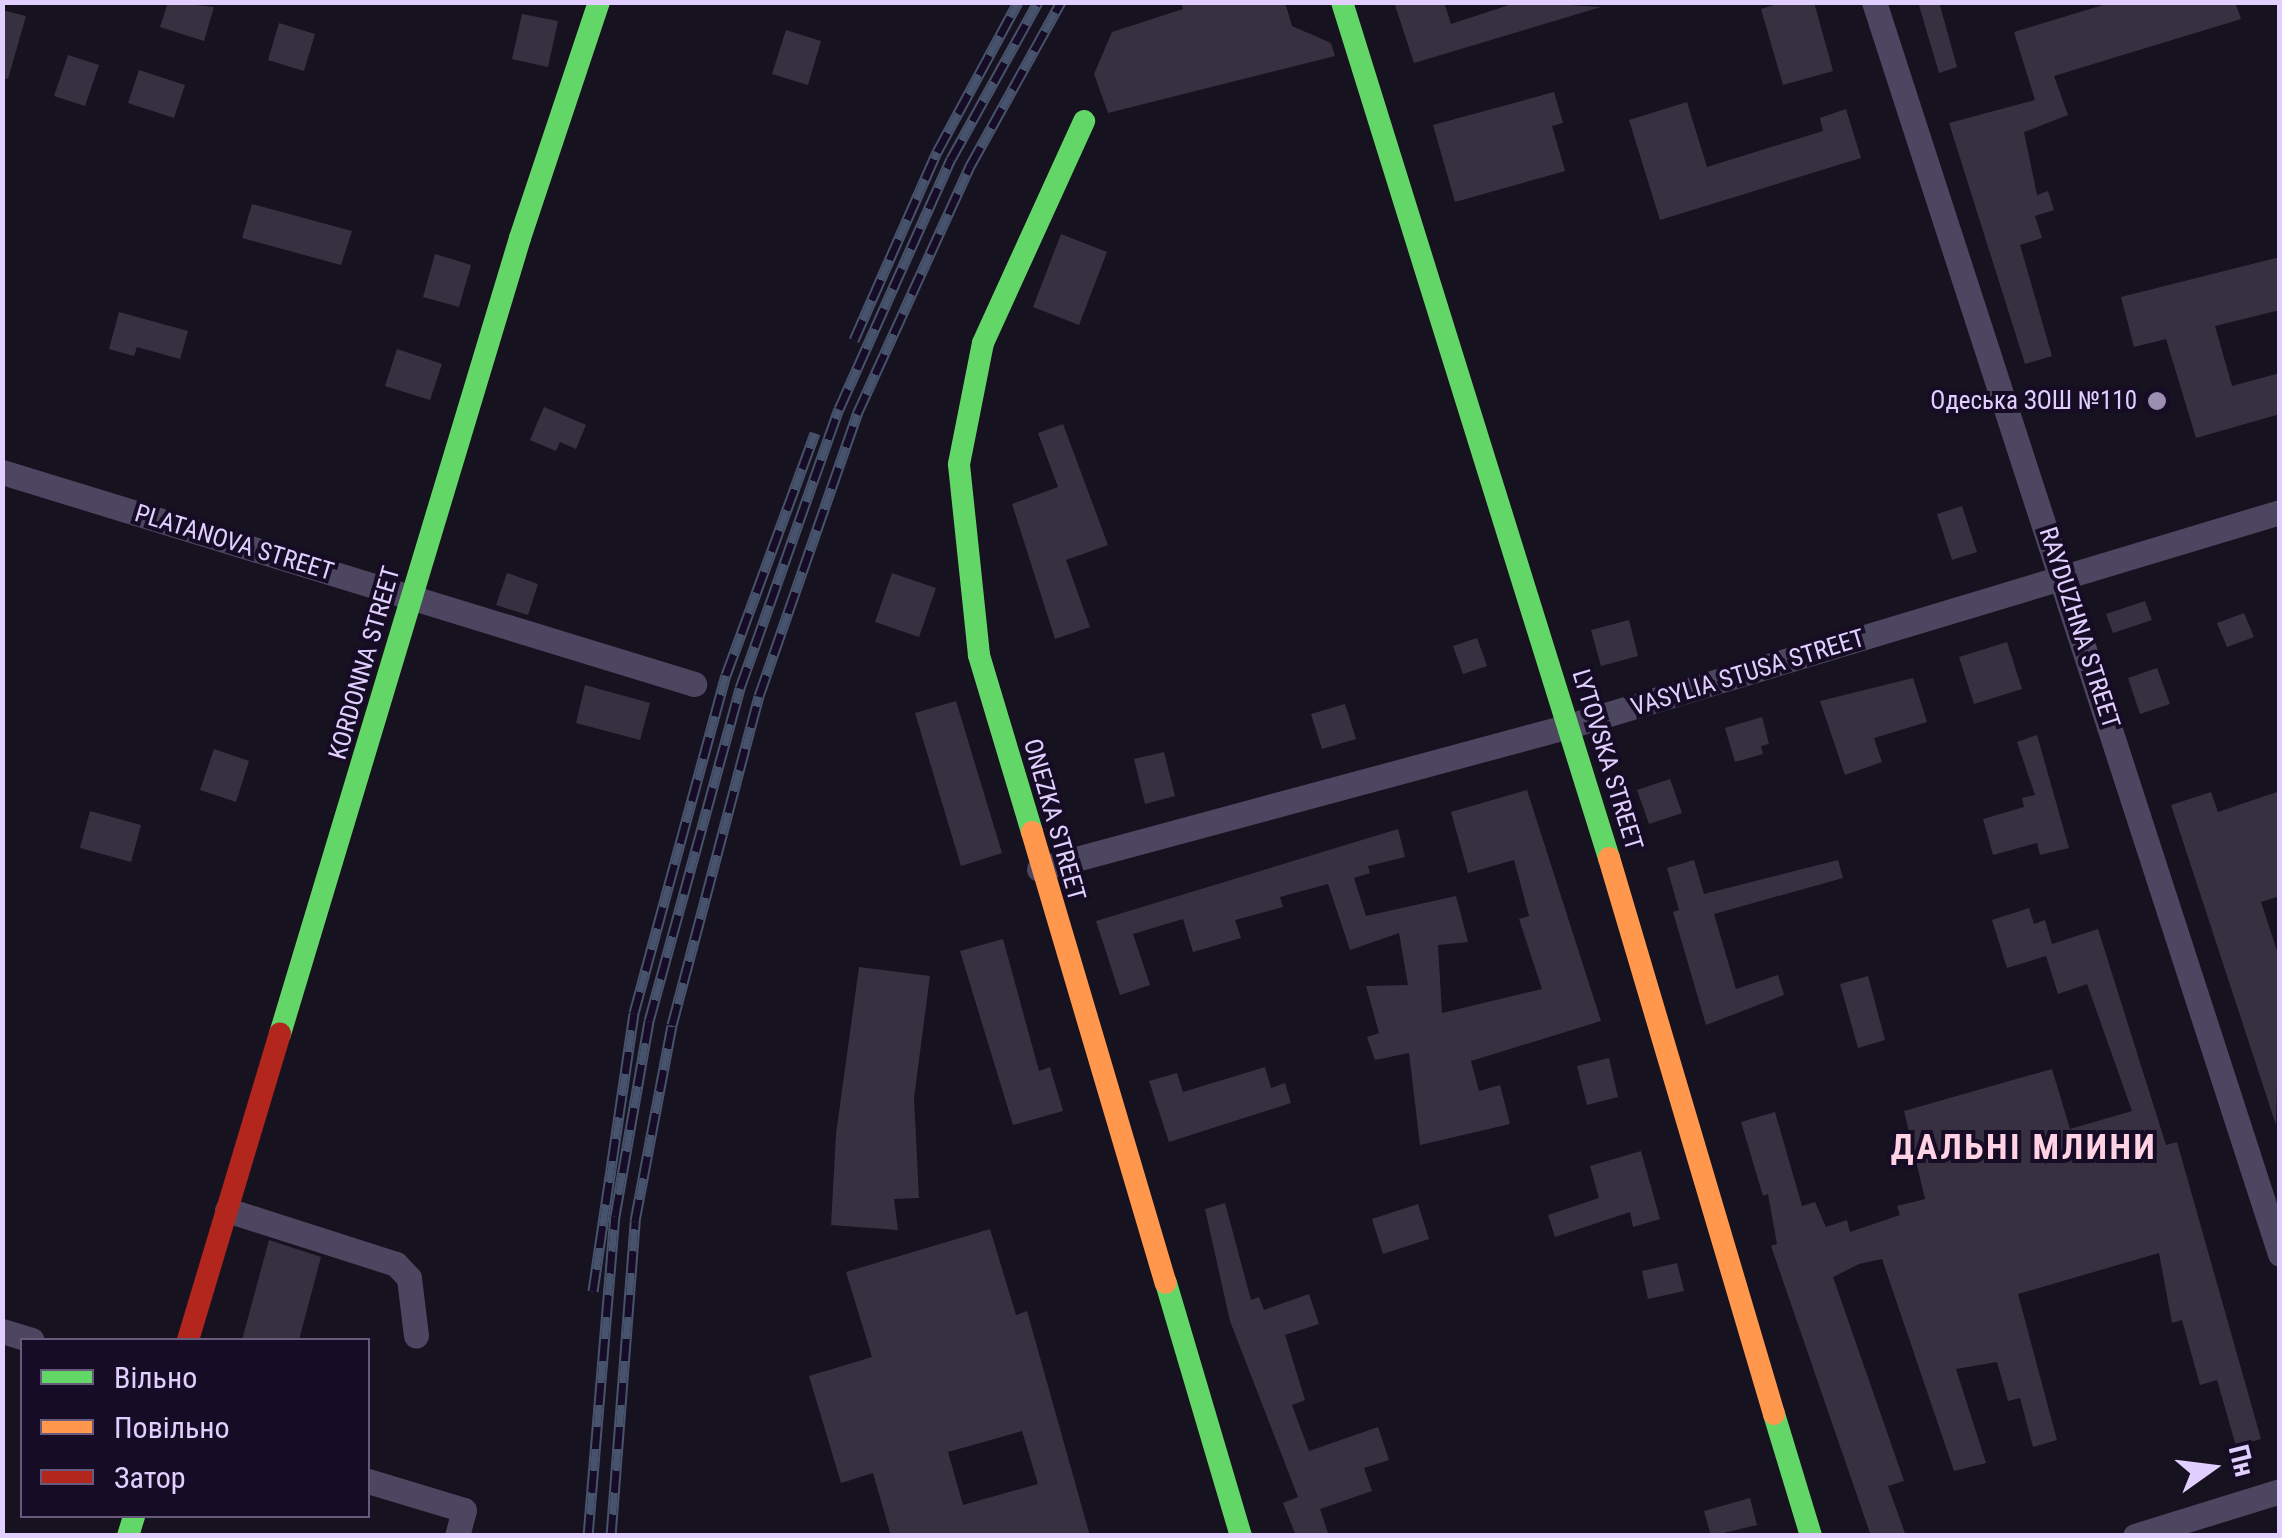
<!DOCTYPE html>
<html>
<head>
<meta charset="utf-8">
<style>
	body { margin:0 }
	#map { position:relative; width:2282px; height:1538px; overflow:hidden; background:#17121f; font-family:"Roboto Condensed",sans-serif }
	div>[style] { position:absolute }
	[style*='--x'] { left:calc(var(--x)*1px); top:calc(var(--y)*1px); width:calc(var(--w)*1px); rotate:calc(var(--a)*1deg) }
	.building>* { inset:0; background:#373041 }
	.street>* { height:25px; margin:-12.5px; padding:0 12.5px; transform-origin:12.5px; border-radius:12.5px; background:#4d4660 }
	.fast>* { height:22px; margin:-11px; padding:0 11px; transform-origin:11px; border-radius:11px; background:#63d668 }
	.slow>* { height:22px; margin:-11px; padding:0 11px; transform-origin:11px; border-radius:11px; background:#ff974d }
	.jam>* { height:22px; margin:-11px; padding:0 11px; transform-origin:11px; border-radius:11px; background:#b3261e }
	.rail>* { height:11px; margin-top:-5.5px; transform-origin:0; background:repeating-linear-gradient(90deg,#160c25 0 22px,#47536c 0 44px); box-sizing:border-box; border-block:2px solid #47536c }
	.dots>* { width:28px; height:28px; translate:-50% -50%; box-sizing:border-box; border:5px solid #160c25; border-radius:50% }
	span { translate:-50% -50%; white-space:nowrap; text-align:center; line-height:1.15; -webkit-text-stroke:8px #160c25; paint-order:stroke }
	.poi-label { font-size:25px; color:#e1d0ff }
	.right { translate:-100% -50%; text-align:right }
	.street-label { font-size:25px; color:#e1d0ff }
	.district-label { font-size:35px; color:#ffd2e4; font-weight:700; letter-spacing:2.5px }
	.frame { position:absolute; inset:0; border:5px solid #e1d0ff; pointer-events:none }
	.legend { position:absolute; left:20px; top:1338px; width:350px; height:180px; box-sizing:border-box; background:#160c25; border:2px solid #675a7c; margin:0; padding:12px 18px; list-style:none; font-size:30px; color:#e1d0ff }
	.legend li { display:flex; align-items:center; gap:20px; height:50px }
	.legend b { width:50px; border:2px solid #675a7c }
	.north { position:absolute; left:2162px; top:1418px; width:100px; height:100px; -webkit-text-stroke:8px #160c25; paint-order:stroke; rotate:76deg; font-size:28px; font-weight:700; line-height:40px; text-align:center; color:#e1d0ff }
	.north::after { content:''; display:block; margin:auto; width:35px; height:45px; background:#e1d0ff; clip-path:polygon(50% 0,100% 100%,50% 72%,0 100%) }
</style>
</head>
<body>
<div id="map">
	<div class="building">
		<div style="clip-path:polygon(168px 2px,214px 7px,204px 41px,160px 27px)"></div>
		<div style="clip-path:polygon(1181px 2px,1285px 2px,1292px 26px,1331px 43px,1335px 56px,1108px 113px,1094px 74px,1112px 32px,1183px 9px)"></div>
		<div style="clip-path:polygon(1394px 2px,1444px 2px,1451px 24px,1518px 2px,1601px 7px,1414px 63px)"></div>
		<div style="clip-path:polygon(1783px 2px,1814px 2px,1833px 71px,1783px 85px,1761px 9px)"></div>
		<div style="clip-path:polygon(1918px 2px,1939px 2px,1957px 67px,1939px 73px)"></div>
		<div style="clip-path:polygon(2113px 2px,2235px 2px,2241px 19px,2054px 76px,2068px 115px,2024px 132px,2037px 195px,2048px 191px,2054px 210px,2035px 216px,2042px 238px,2020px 245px,2052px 356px,2025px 364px,1949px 123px,2035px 100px,2014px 32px)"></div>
		<div style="clip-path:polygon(2px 10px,26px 16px,8px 79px,2px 78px)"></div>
		<div style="clip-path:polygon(522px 14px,558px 21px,548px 67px,512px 59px)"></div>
		<div style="clip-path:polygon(279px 23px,315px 34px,304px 71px,268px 60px)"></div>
		<div style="clip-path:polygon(786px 30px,821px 41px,808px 85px,772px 74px)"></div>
		<div style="clip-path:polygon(68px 55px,99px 65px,85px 106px,54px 96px)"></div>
		<div style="clip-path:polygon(139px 70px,185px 85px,174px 118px,128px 103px)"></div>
		<div style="clip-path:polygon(1554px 92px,1563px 123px,1552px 126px,1565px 171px,1455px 202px,1433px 125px)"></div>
		<div style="clip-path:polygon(1687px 102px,1707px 167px,1823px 131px,1820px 118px,1846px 109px,1861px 158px,1660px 220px,1629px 120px)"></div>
		<div style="clip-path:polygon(252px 204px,352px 231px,341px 265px,242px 238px)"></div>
		<div style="clip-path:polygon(1061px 234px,1107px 252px,1079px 325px,1033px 307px)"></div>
		<div style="clip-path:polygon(435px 254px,471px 265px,459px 307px,423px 297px)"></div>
		<div style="clip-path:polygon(2280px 257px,2280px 310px,2215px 326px,2232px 386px,2280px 373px,2280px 414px,2196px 438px,2166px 339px,2134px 347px,2121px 297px)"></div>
		<div style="clip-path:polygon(119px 312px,188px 331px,180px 359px,137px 347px,134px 356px,109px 349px)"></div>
		<div style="clip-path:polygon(397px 349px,442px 364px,430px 400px,385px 386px)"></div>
		<div style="clip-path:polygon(544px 407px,586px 425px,576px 449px,560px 442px,556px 451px,530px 440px)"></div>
		<div style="clip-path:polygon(1063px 424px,1108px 545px,1066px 560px,1090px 627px,1055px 639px,1012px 504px,1058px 487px,1038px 433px)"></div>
		<div style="clip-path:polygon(1962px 506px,1977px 552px,1952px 560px,1937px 514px)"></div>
		<div style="clip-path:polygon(507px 573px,538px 584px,528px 615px,496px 605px)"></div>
		<div style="clip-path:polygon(892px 573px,936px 588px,919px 637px,875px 622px)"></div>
		<div style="clip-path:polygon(2145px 601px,2152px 620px,2113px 633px,2106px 614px)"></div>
		<div style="clip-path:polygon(2244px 613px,2254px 637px,2227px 647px,2217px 623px)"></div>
		<div style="clip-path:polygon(1629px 620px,1638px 656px,1601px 666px,1591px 630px)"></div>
		<div style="clip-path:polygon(1477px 638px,1487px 666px,1463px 674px,1453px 646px)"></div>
		<div style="clip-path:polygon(2007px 642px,2022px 689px,1974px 704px,1959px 657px)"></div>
		<div style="clip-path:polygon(2157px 668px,2170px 704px,2140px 714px,2128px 678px)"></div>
		<div style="clip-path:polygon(1913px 678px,1927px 722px,1874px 738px,1882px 762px,1845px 775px,1820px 701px)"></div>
		<div style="clip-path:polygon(585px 685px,650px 703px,640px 740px,576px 723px)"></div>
		<div style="clip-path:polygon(956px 701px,1002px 853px,961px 866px,915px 713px)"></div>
		<div style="clip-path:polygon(1345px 704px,1356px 739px,1322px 749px,1311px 714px)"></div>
		<div style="clip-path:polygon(1762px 717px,1769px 744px,1761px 746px,1763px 754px,1735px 762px,1725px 728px)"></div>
		<div style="clip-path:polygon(2037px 735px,2069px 848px,2040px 855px,2037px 843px,1993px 855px,1983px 819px,2024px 807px,2022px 798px,2035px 795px,2017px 742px)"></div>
		<div style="clip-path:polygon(214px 749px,249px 761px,236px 802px,200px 790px)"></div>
		<div style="clip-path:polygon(1164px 752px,1175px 796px,1145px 804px,1134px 759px)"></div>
		<div style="clip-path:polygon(1670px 779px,1682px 813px,1649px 824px,1637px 790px)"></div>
		<div style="clip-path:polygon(1527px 790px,1601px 1021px,1471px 1061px,1479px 1091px,1500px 1085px,1510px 1124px,1420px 1145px,1409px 1053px,1375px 1060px,1367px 1037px,1379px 1033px,1366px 986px,1408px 985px,1399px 933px,1350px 950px,1328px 884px,1280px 897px,1283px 907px,1235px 920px,1241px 938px,1193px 952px,1183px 919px,1133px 934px,1150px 985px,1120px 995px,1096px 921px,1398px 829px,1405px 857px,1368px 866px,1370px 873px,1354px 878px,1366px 916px,1456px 896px,1468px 942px,1438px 945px,1442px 1013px,1542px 989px,1519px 919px,1529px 916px,1514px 860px,1468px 873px,1451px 812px)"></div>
		<div style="clip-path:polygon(2280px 791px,2280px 896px,2261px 902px,2280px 960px,2276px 1125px,2171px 805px,2211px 792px,2218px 812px)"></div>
		<div style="clip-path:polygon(90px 811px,141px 825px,131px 862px,80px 848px)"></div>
		<div style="clip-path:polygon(1694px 860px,1704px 894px,1838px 860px,1843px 878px,1714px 914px,1736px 989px,1778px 975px,1784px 995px,1706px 1025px,1673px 912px,1679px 910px,1667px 868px)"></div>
		<div style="clip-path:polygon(2029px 908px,2034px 924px,2045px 920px,2052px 944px,2098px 929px,2166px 1145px,2177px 1142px,2261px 1439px,2236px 1446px,2217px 1380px,2200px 1385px,2182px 1320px,2172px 1323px,2159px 1253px,2018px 1294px,2057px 1440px,2033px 1447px,2020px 1398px,2008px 1401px,1997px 1362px,1956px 1369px,1986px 1463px,1954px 1471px,1882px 1259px,1859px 1264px,1833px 1277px,1904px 1481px,1888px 1486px,1906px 1536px,1871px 1536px,1771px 1246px,1777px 1244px,1768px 1194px,1763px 1196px,1741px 1122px,1775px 1112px,1802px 1206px,1815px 1202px,1826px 1227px,1847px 1220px,1850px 1232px,1900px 1215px,1897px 1206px,1925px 1199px,1904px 1111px,2052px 1069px,2070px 1129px,2132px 1111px,2087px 984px,2058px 994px,2046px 956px,2007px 968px,1992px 920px)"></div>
		<div style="clip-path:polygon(1003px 939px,1039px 1071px,1050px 1067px,1063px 1111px,1013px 1125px,960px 951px)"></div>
		<div style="clip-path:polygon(859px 967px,930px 976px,914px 1098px,919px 1198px,894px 1199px,898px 1230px,831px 1225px,836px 1134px)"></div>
		<div style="clip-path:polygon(1868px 976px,1885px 1040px,1858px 1048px,1840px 984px)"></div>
		<div style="clip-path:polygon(1609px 1058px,1618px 1097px,1587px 1105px,1577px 1066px)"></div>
		<div style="clip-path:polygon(1265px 1067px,1271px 1088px,1285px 1083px,1291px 1103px,1169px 1142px,1149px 1081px,1177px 1073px,1183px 1092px)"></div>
		<div style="clip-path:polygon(1641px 1151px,1660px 1219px,1633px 1227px,1630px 1212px,1555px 1237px,1548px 1215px,1599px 1198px,1590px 1166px)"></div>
		<div style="clip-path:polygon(1225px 1203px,1251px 1300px,1259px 1297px,1264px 1310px,1309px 1294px,1319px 1324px,1285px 1335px,1305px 1400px,1292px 1405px,1309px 1451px,1378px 1427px,1389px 1460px,1364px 1468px,1372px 1491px,1320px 1509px,1329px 1536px,1296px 1536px,1283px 1503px,1298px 1497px,1230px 1321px,1205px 1209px)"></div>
		<div style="clip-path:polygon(1418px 1204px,1429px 1239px,1383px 1254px,1372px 1219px)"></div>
		<div style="clip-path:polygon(evenodd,990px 1229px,1016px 1315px,1027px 1311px,1090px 1536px,891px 1536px,873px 1473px,841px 1483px,809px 1376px,872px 1357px,846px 1272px,990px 1229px,1022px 1431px,1038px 1484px,963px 1505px,948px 1452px,1022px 1431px)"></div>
		<div style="clip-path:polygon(269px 1240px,321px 1257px,299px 1340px,242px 1340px)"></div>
		<div style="clip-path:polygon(1677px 1263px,1684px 1291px,1648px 1299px,1642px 1271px)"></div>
		<div style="clip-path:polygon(1750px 1498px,1757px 1525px,1711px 1536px,1704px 1511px)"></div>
	</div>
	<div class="street">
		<div style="--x:1874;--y:2;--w:1316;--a:72.03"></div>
		<div style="--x:2;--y:472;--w:724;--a:17.03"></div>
		<div style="--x:1039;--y:869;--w:549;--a:-15.1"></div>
		<div style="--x:1569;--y:726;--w:743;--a:-16.75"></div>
		<div style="--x:227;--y:1210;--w:177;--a:17.7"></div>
		<div style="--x:396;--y:1264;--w:19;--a:47"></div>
		<div style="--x:409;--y:1278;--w:58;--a:83.1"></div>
		<div style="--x:2;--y:1331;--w:31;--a:17"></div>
		<div style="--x:368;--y:1481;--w:100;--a:16.8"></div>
		<div style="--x:464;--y:1510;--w:27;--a:105"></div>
		<div style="--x:2135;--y:1536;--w:152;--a:-17.2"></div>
	</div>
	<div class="fast">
		<div style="--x:1342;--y:2;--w:897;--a:72.68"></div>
		<div style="--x:1032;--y:832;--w:185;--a:-106.7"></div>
		<div style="--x:979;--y:655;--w:192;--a:-96"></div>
		<div style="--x:959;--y:464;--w:123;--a:-78.8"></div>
		<div style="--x:983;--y:343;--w:244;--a:-65.5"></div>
		<div style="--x:280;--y:1034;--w:831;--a:-73.22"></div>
		<div style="--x:520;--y:238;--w:249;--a:-71.5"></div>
		<div style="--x:1166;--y:1283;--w:264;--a:73.5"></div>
		<div style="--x:1774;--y:1414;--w:127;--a:73.1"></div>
		<div style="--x:128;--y:1536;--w:21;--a:-73"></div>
	</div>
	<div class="slow">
		<div style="--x:1032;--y:832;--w:470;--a:73.5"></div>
		<div style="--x:1609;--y:858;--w:580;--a:73.47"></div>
	</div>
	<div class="jam">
		<div style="--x:188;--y:1340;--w:320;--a:-73.3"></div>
	</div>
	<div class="rail">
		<div style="--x:854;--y:340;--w:206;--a:-66.2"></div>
		<div style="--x:937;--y:152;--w:170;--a:-61.6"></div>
		<div style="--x:593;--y:1291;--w:281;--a:-81.6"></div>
		<div style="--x:634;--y:1013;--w:350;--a:-74.8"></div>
		<div style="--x:726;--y:675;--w:258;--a:-69.8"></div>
		<div style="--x:588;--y:1536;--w:321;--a:-85.2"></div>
		<div style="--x:615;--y:1216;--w:198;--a:-80.1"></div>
		<div style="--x:649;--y:1021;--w:345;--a:-74.7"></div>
		<div style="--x:740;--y:688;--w:296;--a:-70.5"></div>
		<div style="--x:839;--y:409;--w:274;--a:-65.9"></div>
		<div style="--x:951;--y:159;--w:179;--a:-61"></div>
		<div style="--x:611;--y:1536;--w:316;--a:-85.6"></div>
		<div style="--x:635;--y:1221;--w:199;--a:-79.3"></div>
		<div style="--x:672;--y:1025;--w:340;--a:-75.2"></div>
		<div style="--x:759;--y:696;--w:299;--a:-70.8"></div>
		<div style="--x:857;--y:414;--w:273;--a:-65.5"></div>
		<div style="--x:970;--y:166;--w:188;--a:-61"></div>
	</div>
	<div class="dots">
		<div style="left:2157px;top:401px;background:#9a8eb1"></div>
	</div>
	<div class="poi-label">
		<span class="right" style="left:2137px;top:401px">Одеська ЗОШ №110</span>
	</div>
	<div class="street-label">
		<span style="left:234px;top:543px;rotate:17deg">PLATANOVA STREET</span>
		<span style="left:2079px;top:628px;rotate:72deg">RAYDUZHNA STREET</span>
		<span style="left:365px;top:663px;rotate:-74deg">KORDONNA STREET</span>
		<span style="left:1748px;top:673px;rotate:-17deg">VASYLIA STUSA STREET</span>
		<span style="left:1607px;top:760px;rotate:73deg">LYTOVSKA STREET</span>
		<span style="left:1054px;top:820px;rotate:74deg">ONEZKA STREET</span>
	</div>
	<div class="district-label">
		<span style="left:2024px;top:1148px">ДАЛЬНІ МЛИНИ</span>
	</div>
	<div class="frame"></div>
	<ul class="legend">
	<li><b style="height:12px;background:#63d668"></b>Вільно</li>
	<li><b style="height:12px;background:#ff974d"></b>Повільно</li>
	<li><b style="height:12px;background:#b3261e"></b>Затор</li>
	</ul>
	<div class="north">Пн</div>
</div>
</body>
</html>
